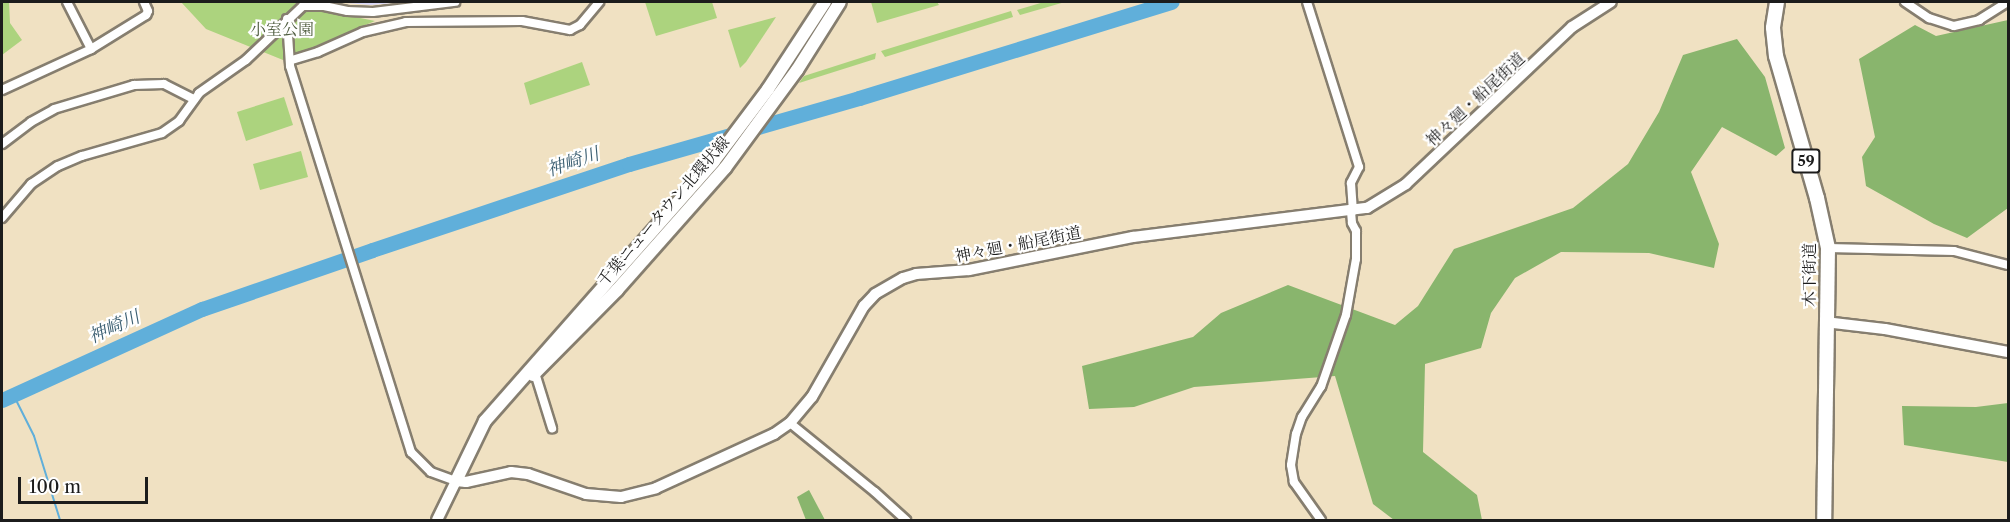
<!DOCTYPE html>
<html>
<head>
<meta charset="utf-8">
<style>
	body { margin:0 }
	#map { position:relative; width:2010px; height:522px; overflow:hidden; background:#f0e1c2; font-family:"Libre Caslon Text","Noto Serif JP",serif }
	div>[style] { position:absolute }
	[style*='--x'] { left:calc(var(--x)*1px); top:calc(var(--y)*1px); width:calc(var(--w)*1px); rotate:calc(var(--a)*1deg) }
	.built>* { inset:0; background:#d8d7f8 }
	.green>* { inset:0; background:#acd37e }
	.forest>* { inset:0; background:#89b56d }
	.stream>* { height:2px; margin:-1px; padding:0 1px; transform-origin:1px; border-radius:1px; background:#60afda }
	.river>* { height:15px; margin:-7.5px; padding:0 7.5px; transform-origin:7.5px; border-radius:7.5px; background:#60afda }
	.roads { filter:drop-shadow(2px 0 #867e6f) drop-shadow(-2px 0 #867e6f) drop-shadow(0 2px #867e6f) drop-shadow(0 -2px #867e6f) }
	.minor>* { height:8px; margin:-4px; padding:0 4px; transform-origin:4px; border-radius:4px; background:#fff }
	.tertiary>* { height:10px; margin:-5px; padding:0 5px; transform-origin:5px; border-radius:5px; background:#fff }
	.secondary>* { height:12px; margin:-6px; padding:0 6px; transform-origin:6px; border-radius:6px; background:#fff }
	.primary>* { height:14px; margin:-7px; padding:0 7px; transform-origin:7px; border-radius:7px; background:#fff }
	span { translate:-50% -50%; white-space:nowrap; text-align:center; line-height:1.15; -webkit-text-stroke:4.5px #fff; paint-order:stroke }
	.shield-label span { padding:2px 4px; background:#fff; border:2px solid; border-radius:4px; -webkit-text-stroke-width:0 }
	.shield-label { font-size:15px; color:#1c1c1c; font-weight:700 }
	.park-label { font-size:16px; color:#4e5c3e }
	.street-label { font-size:16px; color:#1c1c1c }
	.water-label { font-size:18px; color:#3b5e71; font-style:italic }
	.frame { position:absolute; inset:0; border:3px solid #1c1c1c; pointer-events:none }
	.scale { position:absolute; left:18px; top:477px; width:130px; height:27px; box-sizing:border-box; border:3px solid #1c1c1c; border-top:0; padding-left:8px; font-size:18px; line-height:21px; white-space:nowrap; color:#1c1c1c; -webkit-text-stroke:4px #fff; paint-order:stroke }
</style>
</head>
<body>
<div id="map">
	<div class="built">
		<div style="clip-path:polygon(334px 2px,404px 2px,371px 5px)"></div>
	</div>
	<div class="green">
		<div style="clip-path:polygon(2px 2px,9px 2px,10px 23px,22px 40px,2px 55px)"></div>
		<div style="clip-path:polygon(181px 2px,301px 2px,305px 11px,321px 10px,375px 21px,283px 60px,206px 29px)"></div>
		<div style="clip-path:polygon(645px 2px,712px 2px,717px 18px,656px 36px)"></div>
		<div style="clip-path:polygon(871px 2px,937px 2px,939px 5px,877px 23px)"></div>
		<div style="clip-path:polygon(1044px 2px,1065px 2px,1020px 15px,1017px 10px)"></div>
		<div style="clip-path:polygon(1011px 11px,1013px 17px,885px 57px,881px 51px)"></div>
		<div style="clip-path:polygon(776px 17px,746px 62px,740px 68px,728px 30px)"></div>
		<div style="clip-path:polygon(876px 53px,875px 59px,799px 83px,804px 76px)"></div>
		<div style="clip-path:polygon(582px 62px,590px 85px,530px 105px,524px 83px)"></div>
		<div style="clip-path:polygon(284px 97px,293px 125px,246px 141px,237px 112px)"></div>
		<div style="clip-path:polygon(301px 151px,308px 177px,260px 190px,253px 164px)"></div>
	</div>
	<div class="forest">
		<div style="clip-path:polygon(2008px 20px,2008px 208px,1967px 238px,1934px 224px,1866px 186px,1862px 157px,1875px 137px,1859px 59px,1915px 25px,1936px 36px)"></div>
		<div style="clip-path:polygon(1737px 39px,1765px 77px,1785px 148px,1776px 156px,1722px 127px,1691px 172px,1719px 244px,1714px 268px,1649px 253px,1561px 252px,1515px 278px,1491px 313px,1481px 348px,1425px 364px,1423px 452px,1477px 495px,1482px 520px,1394px 520px,1373px 504px,1335px 376px,1194px 387px,1134px 407px,1089px 409px,1082px 366px,1193px 337px,1221px 313px,1288px 285px,1395px 325px,1418px 306px,1454px 249px,1573px 208px,1628px 164px,1659px 112px,1683px 55px)"></div>
		<div style="clip-path:polygon(2008px 403px,2008px 462px,1904px 445px,1902px 406px,1976px 407px)"></div>
		<div style="clip-path:polygon(809px 490px,825px 520px,806px 520px,797px 497px)"></div>
	</div>
	<div class="stream">
		<div style="--x:13;--y:394;--w:47;--a:63.4"></div>
		<div style="--x:34;--y:436;--w:88;--a:72.8"></div>
	</div>
	<div class="river">
		<div style="--x:2;--y:400;--w:220;--a:-24.5"></div>
		<div style="--x:202;--y:309;--w:180;--a:-19.1"></div>
		<div style="--x:372;--y:250;--w:271;--a:-18.5"></div>
		<div style="--x:629;--y:164;--w:239;--a:-16"></div>
		<div style="--x:859;--y:98;--w:327;--a:-17.1"></div>
	</div>
	<div class="roads">
		<div class="minor">
			<div style="--x:67;--y:2;--w:53;--a:62.9"></div>
			<div style="--x:1307;--y:2;--w:173;--a:72.5"></div>
			<div style="--x:1359;--y:167;--w:18;--a:117"></div>
			<div style="--x:1351;--y:183;--w:28;--a:86"></div>
			<div style="--x:1905;--y:2;--w:29;--a:34"></div>
			<div style="--x:1929;--y:18;--w:26;--a:18"></div>
			<div style="--x:1954;--y:26;--w:26;--a:-13"></div>
			<div style="--x:1979;--y:20;--w:34;--a:-32"></div>
			<div style="--x:287;--y:19;--w:47;--a:86.3"></div>
			<div style="--x:290;--y:66;--w:405;--a:72.6"></div>
			<div style="--x:411;--y:452;--w:28;--a:45"></div>
			<div style="--x:431;--y:472;--w:27;--a:20"></div>
			<div style="--x:292;--y:60;--w:27;--a:-17"></div>
			<div style="--x:318;--y:52;--w:49;--a:-24"></div>
			<div style="--x:363;--y:32;--w:44;--a:-13.1"></div>
			<div style="--x:406;--y:22;--w:116;--a:-0.5"></div>
			<div style="--x:522;--y:21;--w:49;--a:10.6"></div>
			<div style="--x:570;--y:30;--w:11;--a:-27"></div>
			<div style="--x:580;--y:25;--w:30;--a:-50"></div>
			<div style="--x:2;--y:90;--w:98;--a:-24.7"></div>
			<div style="--x:91;--y:49;--w:65;--a:-31.7"></div>
			<div style="--x:146;--y:15;--w:4;--a:-63"></div>
			<div style="--x:148;--y:11;--w:10;--a:-114"></div>
			<div style="--x:2;--y:144;--w:36;--a:-37"></div>
			<div style="--x:31;--y:122;--w:26;--a:-29"></div>
			<div style="--x:54;--y:109;--w:84;--a:-16.7"></div>
			<div style="--x:134;--y:85;--w:30;--a:-2"></div>
			<div style="--x:164;--y:84;--w:34;--a:27"></div>
			<div style="--x:2;--y:218;--w:45;--a:-49.5"></div>
			<div style="--x:31;--y:184;--w:32;--a:-34"></div>
			<div style="--x:58;--y:166;--w:26;--a:-23"></div>
			<div style="--x:82;--y:156;--w:83;--a:-16"></div>
			<div style="--x:162;--y:133;--w:21;--a:-35"></div>
			<div style="--x:179;--y:121;--w:34;--a:-54"></div>
			<div style="--x:199;--y:93;--w:57;--a:-35.1"></div>
			<div style="--x:246;--y:60;--w:79;--a:-43.5"></div>
			<div style="--x:303;--y:6;--w:21;--a:0"></div>
			<div style="--x:324;--y:6;--w:24;--a:12"></div>
			<div style="--x:347;--y:11;--w:26;--a:2"></div>
			<div style="--x:373;--y:12;--w:83;--a:-7"></div>
			<div style="--x:1828;--y:248;--w:126;--a:1.4"></div>
			<div style="--x:1954;--y:251;--w:56;--a:14.5"></div>
			<div style="--x:535;--y:373;--w:58;--a:72.8"></div>
			<div style="--x:790;--y:423;--w:109;--a:39.1"></div>
			<div style="--x:875;--y:492;--w:42;--a:42.1"></div>
			<div style="--x:1321;--y:520;--w:47;--a:-125.4"></div>
			<div style="--x:1294;--y:482;--w:17;--a:-100"></div>
			<div style="--x:1291;--y:465;--w:31;--a:-81"></div>
			<div style="--x:1296;--y:434;--w:18;--a:-71"></div>
			<div style="--x:1302;--y:417;--w:36;--a:-58"></div>
			<div style="--x:1321;--y:387;--w:76;--a:-70.9"></div>
			<div style="--x:1346;--y:315;--w:57;--a:-79.9"></div>
			<div style="--x:1356;--y:259;--w:28;--a:-90"></div>
			<div style="--x:1356;--y:231;--w:9;--a:-117"></div>
			<div style="--x:1352;--y:223;--w:12;--a:-95"></div>
		</div>
		<div class="tertiary">
			<div style="--x:1825;--y:322;--w:60;--a:6.7"></div>
			<div style="--x:1885;--y:329;--w:125;--a:10.6"></div>
			<div style="--x:437;--y:520;--w:43;--a:-64"></div>
			<div style="--x:456;--y:481;--w:10;--a:6"></div>
			<div style="--x:466;--y:482;--w:46;--a:-12.5"></div>
			<div style="--x:511;--y:472;--w:17;--a:7"></div>
			<div style="--x:528;--y:474;--w:61;--a:19"></div>
			<div style="--x:586;--y:494;--w:35;--a:5"></div>
			<div style="--x:621;--y:497;--w:36;--a:-14"></div>
			<div style="--x:656;--y:488;--w:130;--a:-24.6"></div>
			<div style="--x:774;--y:434;--w:19;--a:-35"></div>
			<div style="--x:790;--y:423;--w:34;--a:-50"></div>
			<div style="--x:812;--y:397;--w:105;--a:-60.3"></div>
			<div style="--x:864;--y:306;--w:16;--a:-47"></div>
			<div style="--x:875;--y:294;--w:32;--a:-30"></div>
			<div style="--x:903;--y:278;--w:14;--a:-17"></div>
			<div style="--x:916;--y:274;--w:53;--a:-4.3"></div>
			<div style="--x:969;--y:270;--w:167;--a:-11.4"></div>
			<div style="--x:1133;--y:237;--w:236;--a:-7.1"></div>
			<div style="--x:1367;--y:208;--w:46;--a:-31.6"></div>
			<div style="--x:1406;--y:184;--w:228;--a:-43.4"></div>
			<div style="--x:1572;--y:27;--w:46;--a:-32.7"></div>
		</div>
		<div class="secondary">
			<div style="--x:533;--y:375;--w:120;--a:-45.3"></div>
			<div style="--x:617;--y:290;--w:163;--a:-48.5"></div>
			<div style="--x:725;--y:168;--w:122;--a:-53.7"></div>
			<div style="--x:797;--y:70;--w:80;--a:-57.7"></div>
			<div style="--x:456;--y:481;--w:67;--a:-64.2"></div>
			<div style="--x:485;--y:421;--w:346;--a:-48.6"></div>
			<div style="--x:714;--y:161;--w:90;--a:-53.1"></div>
			<div style="--x:768;--y:89;--w:104;--a:-56.8"></div>
		</div>
		<div class="primary">
			<div style="--x:1777;--y:2;--w:26;--a:99"></div>
			<div style="--x:1773;--y:28;--w:28;--a:84"></div>
			<div style="--x:1776;--y:56;--w:148;--a:73.9"></div>
			<div style="--x:1817;--y:198;--w:51;--a:77.6"></div>
			<div style="--x:1828;--y:248;--w:272;--a:90.8"></div>
		</div>
	</div>
	<div class="shield-label">
		<span style="left:1806px;top:161px">59</span>
	</div>
	<div class="park-label">
		<span style="left:282px;top:29px">小室公園</span>
	</div>
	<div class="street-label">
		<span style="left:1475px;top:99px;rotate:-43deg">神々廻・船尾街道</span>
		<span style="left:663px;top:211px;rotate:-49deg">千葉ニュータウン北環状線</span>
		<span style="left:1018px;top:244px;rotate:-11deg">神々廻・船尾街道</span>
		<span style="left:1809px;top:275px;rotate:-90deg">木下街道</span>
	</div>
	<div class="water-label">
		<span style="left:573px;top:162px;rotate:-19deg">神崎川</span>
		<span style="left:114px;top:327px;rotate:-24deg">神崎川</span>
	</div>
	<div class="frame"></div>
	<div class="scale">100 m</div>
</div>
</body>
</html>
